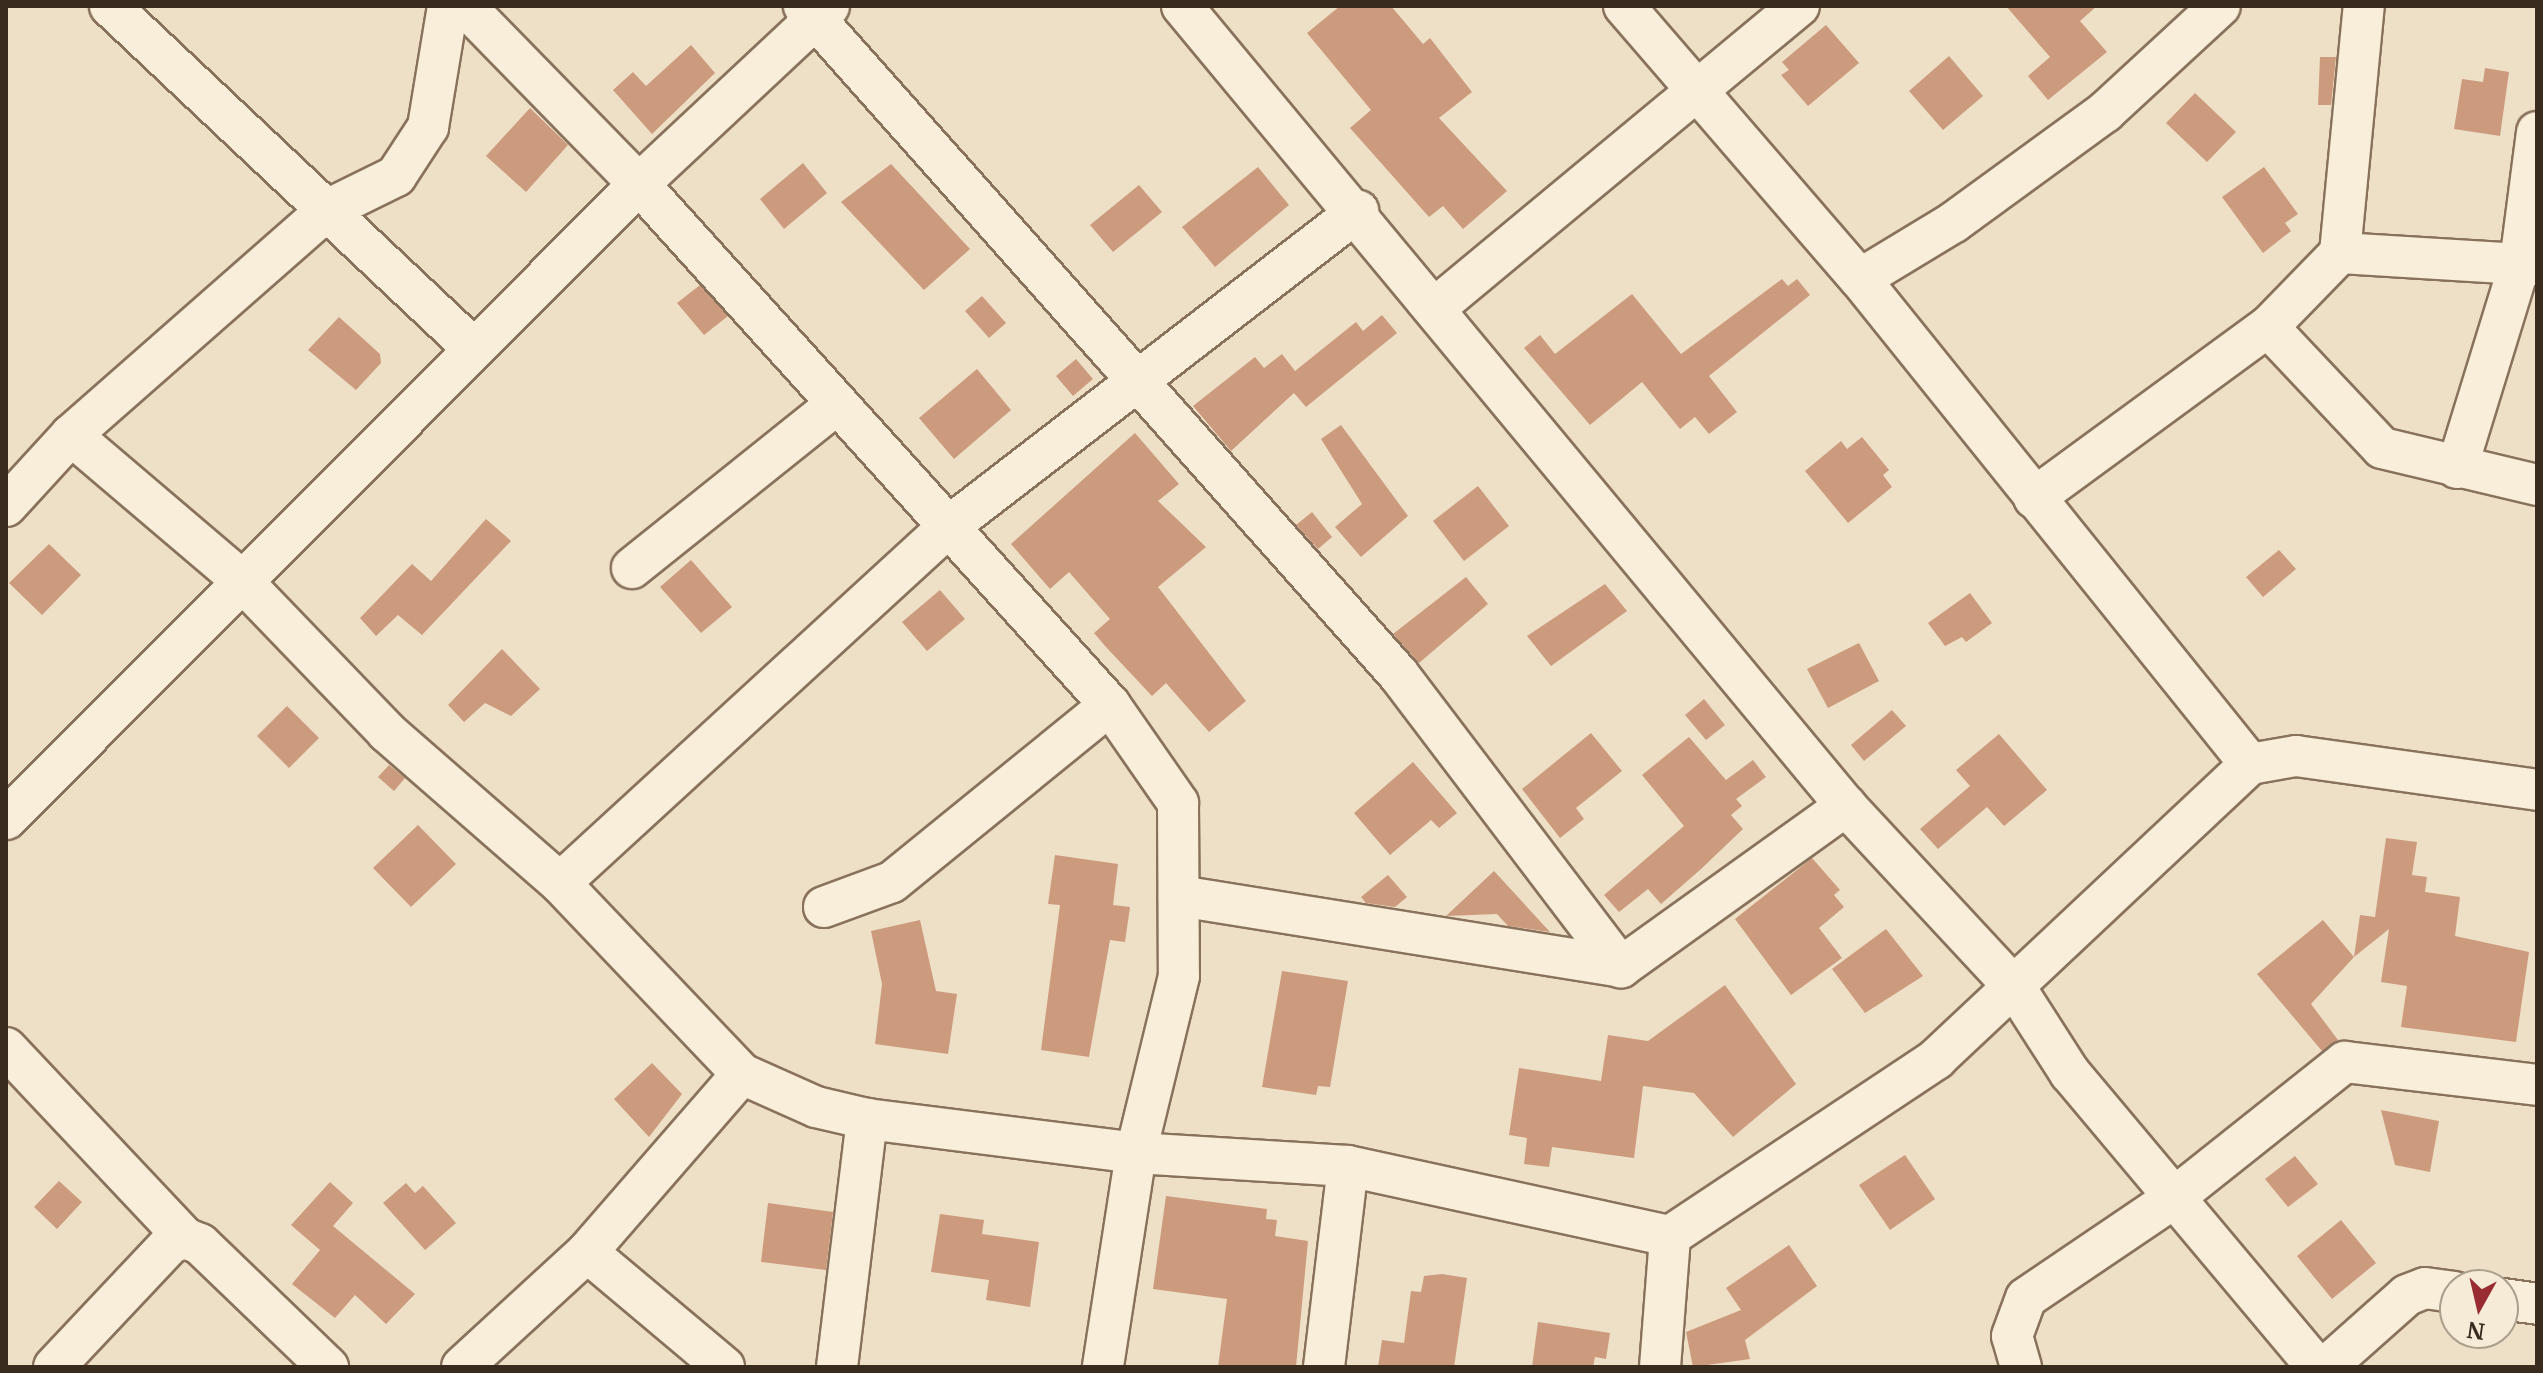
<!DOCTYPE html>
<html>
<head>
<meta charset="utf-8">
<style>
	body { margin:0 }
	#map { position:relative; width:2543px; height:1373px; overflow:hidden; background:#eee0c6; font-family:Merriweather,serif }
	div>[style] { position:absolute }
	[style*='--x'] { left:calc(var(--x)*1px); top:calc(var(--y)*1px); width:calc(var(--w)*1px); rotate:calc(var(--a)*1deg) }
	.building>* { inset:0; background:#cc9a7d }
	.roads { filter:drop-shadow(2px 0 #89725c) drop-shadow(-2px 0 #89725c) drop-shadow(0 2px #89725c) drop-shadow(0 -2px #89725c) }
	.minor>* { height:40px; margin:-20px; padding:0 20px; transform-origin:20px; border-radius:20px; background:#f9eeda }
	span { translate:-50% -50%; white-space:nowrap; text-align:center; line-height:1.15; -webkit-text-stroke:8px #f5ebd6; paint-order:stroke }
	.frame { position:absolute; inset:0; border:8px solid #3a2b1f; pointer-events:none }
	.north { position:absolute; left:2439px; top:1269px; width:80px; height:80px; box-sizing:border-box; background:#f5ebd6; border:2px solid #aa9e8d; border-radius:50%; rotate:188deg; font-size:22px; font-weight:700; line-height:32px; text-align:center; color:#3a2b1f }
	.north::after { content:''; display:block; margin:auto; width:28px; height:36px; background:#982c32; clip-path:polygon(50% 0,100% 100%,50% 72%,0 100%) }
</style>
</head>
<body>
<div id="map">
	<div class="building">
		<div style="clip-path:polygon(1340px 6px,1391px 6px,1423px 44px,1430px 38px,1472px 92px,1439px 118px,1507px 191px,1463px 229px,1443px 206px,1429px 217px,1350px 128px,1371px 110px,1307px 33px)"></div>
		<div style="clip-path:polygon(2006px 6px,2097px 6px,2080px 21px,2107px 52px,2048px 100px,2028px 76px,2050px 57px)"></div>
		<div style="clip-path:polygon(1826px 25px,1859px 63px,1808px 106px,1781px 75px,1789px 70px,1782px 62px)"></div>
		<div style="clip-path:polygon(691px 45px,715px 73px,652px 134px,613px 90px,633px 72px,646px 86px)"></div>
		<div style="clip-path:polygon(1949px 56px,1983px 96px,1943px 130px,1909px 91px)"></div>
		<div style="clip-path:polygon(2320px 57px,2336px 57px,2331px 105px,2318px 105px)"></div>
		<div style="clip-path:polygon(2485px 68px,2509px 72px,2500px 136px,2454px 129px,2462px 79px,2483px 82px)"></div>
		<div style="clip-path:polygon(2195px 93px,2236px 132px,2207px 162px,2166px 123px)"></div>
		<div style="clip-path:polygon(530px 108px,568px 145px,526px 192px,486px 156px)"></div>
		<div style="clip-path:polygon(803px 163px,827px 193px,784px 229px,760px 199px)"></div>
		<div style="clip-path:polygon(891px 164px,970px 249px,924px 290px,841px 202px)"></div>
		<div style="clip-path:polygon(1258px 167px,1289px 205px,1215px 267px,1182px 227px)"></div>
		<div style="clip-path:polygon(2264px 167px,2298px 214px,2285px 223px,2291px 231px,2263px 253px,2222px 197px)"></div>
		<div style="clip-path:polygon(1139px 185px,1162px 212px,1113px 252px,1090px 225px)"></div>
		<div style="clip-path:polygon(1782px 279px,1788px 286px,1797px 279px,1810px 295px,1709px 376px,1737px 412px,1709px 434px,1695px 417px,1680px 429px,1642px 382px,1590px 425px,1524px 348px,1540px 335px,1555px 354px,1632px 294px,1681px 354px)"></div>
		<div style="clip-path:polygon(700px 285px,728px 316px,704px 335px,677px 303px)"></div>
		<div style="clip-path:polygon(982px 296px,1006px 323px,989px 338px,965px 311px)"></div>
		<div style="clip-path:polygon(1382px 315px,1397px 333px,1306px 407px,1294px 393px,1231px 451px,1193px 406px,1255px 357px,1264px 368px,1282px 354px,1295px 371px,1356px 322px,1363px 331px)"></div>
		<div style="clip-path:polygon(339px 317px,380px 354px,381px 363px,356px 390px,308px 350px)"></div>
		<div style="clip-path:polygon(1076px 359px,1093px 379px,1073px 396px,1056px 376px)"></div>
		<div style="clip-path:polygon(977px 369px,1011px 410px,954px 459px,919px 418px)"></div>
		<div style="clip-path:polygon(1341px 425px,1408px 516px,1361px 557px,1335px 527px,1362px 504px,1321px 439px)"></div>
		<div style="clip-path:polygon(1135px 433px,1179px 484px,1158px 501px,1206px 547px,1158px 587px,1246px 701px,1209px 732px,1166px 683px,1152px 696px,1106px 647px,1094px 633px,1110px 619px,1069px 572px,1050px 589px,1011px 544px)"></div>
		<div style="clip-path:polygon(1862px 437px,1889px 470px,1883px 475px,1892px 487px,1848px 523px,1805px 471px,1841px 441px,1847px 449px)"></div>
		<div style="clip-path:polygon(1478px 486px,1509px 526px,1464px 561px,1433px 521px)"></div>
		<div style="clip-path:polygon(1312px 512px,1332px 537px,1318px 549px,1296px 525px)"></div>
		<div style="clip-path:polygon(486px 519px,511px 541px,422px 635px,398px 615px,376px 636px,360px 618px,412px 564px,431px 581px)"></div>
		<div style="clip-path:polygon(49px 544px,81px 575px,42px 615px,9px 583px)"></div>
		<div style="clip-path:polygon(2279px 550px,2296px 569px,2263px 597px,2246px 577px)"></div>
		<div style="clip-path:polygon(691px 560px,732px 607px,701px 633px,660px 587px)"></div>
		<div style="clip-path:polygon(1466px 577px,1488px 604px,1419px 663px,1393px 634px)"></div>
		<div style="clip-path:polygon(1605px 584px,1627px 611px,1551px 666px,1527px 636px)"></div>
		<div style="clip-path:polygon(940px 590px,965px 619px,927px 651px,902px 622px)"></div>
		<div style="clip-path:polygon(1970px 593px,1992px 623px,1966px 642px,1962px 637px,1945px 646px,1928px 623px)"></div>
		<div style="clip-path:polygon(1859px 643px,1879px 681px,1828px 708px,1807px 669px)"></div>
		<div style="clip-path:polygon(502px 649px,540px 689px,511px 716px,485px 703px,464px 722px,448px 705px)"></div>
		<div style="clip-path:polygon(1704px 699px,1725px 725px,1706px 740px,1685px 715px)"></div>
		<div style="clip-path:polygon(287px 706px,319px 738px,289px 768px,257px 736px)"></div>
		<div style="clip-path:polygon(1892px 710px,1906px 726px,1864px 761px,1851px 745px)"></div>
		<div style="clip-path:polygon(1591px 733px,1622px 771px,1576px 808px,1584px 819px,1560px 838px,1522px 789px)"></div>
		<div style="clip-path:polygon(1999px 734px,2047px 790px,2004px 826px,1987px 807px,1938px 849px,1920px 829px,1970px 786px,1956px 770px)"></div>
		<div style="clip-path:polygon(1689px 737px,1726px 780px,1753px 760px,1766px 777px,1736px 799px,1742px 806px,1731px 815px,1743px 829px,1701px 869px,1661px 904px,1648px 889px,1619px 912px,1604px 895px,1684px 826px,1642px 775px)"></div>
		<div style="clip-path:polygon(1413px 762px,1457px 813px,1439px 828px,1431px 820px,1390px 855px,1354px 813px)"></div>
		<div style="clip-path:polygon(389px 765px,405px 778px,394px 791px,378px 777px)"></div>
		<div style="clip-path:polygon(418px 825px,456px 864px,411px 907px,373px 868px)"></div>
		<div style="clip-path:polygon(2386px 838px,2417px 842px,2412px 875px,2427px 877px,2425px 892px,2460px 897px,2455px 936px,2529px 952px,2516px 1042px,2401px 1027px,2407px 986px,2381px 982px,2389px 929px,2354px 957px,2360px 915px,2375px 917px)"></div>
		<div style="clip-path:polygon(1055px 855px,1118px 864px,1113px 905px,1130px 907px,1125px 942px,1110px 940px,1089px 1057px,1041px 1050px,1060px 905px,1048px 904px)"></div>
		<div style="clip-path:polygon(1812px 858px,1840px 890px,1834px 895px,1844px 907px,1819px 928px,1842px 958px,1791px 995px,1735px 919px)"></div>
		<div style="clip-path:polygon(1494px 871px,1550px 932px,1508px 926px,1497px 914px,1446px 916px)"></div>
		<div style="clip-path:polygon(1388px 875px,1407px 897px,1395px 907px,1366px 903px,1361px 897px)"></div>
		<div style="clip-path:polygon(920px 920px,936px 991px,957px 994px,948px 1054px,875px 1044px,882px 984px,871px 931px)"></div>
		<div style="clip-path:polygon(2323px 920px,2354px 957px,2311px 1004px,2338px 1040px,2322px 1051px,2257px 974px)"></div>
		<div style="clip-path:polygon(1886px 929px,1923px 976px,1865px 1013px,1832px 969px)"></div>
		<div style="clip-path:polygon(1282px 971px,1348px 981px,1330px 1087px,1318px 1086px,1316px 1095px,1262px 1087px)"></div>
		<div style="clip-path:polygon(1725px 985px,1796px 1084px,1733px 1137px,1694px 1093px,1643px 1086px,1634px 1158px,1552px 1147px,1549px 1167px,1524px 1164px,1527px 1138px,1509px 1135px,1519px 1068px,1601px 1081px,1608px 1035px,1648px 1041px)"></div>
		<div style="clip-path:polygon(652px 1063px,682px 1094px,649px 1137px,614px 1099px)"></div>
		<div style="clip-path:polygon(2381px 1110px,2439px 1121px,2430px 1172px,2395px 1165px)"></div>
		<div style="clip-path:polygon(1905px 1155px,1935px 1199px,1890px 1230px,1859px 1185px)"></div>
		<div style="clip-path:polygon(2295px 1156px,2318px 1184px,2288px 1207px,2265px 1179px)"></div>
		<div style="clip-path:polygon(59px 1181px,82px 1202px,57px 1229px,34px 1207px)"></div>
		<div style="clip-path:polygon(330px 1182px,353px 1203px,333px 1226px,415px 1294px,386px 1324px,355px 1295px,335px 1318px,292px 1284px,320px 1250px,291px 1225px)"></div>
		<div style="clip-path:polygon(406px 1183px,415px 1193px,423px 1186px,456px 1223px,425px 1250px,383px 1203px)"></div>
		<div style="clip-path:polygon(1166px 1196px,1267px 1209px,1266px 1219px,1277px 1220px,1275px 1236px,1308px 1241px,1296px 1367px,1218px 1367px,1227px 1299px,1153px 1289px)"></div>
		<div style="clip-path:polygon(768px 1203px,833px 1212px,826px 1270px,761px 1262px)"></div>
		<div style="clip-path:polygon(940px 1214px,984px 1220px,982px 1234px,1039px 1242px,1030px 1307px,986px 1300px,989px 1280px,931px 1272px)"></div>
		<div style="clip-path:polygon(2341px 1220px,2376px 1263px,2332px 1299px,2297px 1256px)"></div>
		<div style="clip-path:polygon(1789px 1245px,1817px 1286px,1745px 1340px,1750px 1359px,1693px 1367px,1686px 1332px,1741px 1310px,1726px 1288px)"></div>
		<div style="clip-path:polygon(1442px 1274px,1467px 1278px,1454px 1367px,1378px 1367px,1382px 1340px,1404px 1343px,1411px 1291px,1421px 1292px,1424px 1276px)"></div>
		<div style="clip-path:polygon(1538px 1322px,1610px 1333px,1606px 1359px,1595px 1357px,1593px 1367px,1532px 1367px)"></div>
	</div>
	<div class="roads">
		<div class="minor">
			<div style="--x:110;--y:6;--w:500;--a:43.3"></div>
			<div style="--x:465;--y:6;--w:249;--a:45.7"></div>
			<div style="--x:639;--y:184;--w:702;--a:47.89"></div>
			<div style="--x:1110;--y:705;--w:119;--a:55.2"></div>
			<div style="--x:1178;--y:803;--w:173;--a:89.7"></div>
			<div style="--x:1179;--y:976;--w:182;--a:103.7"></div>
			<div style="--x:1136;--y:1153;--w:217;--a:98.8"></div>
			<div style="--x:804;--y:6;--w:895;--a:48.35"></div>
			<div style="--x:1399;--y:675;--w:367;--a:52.8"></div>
			<div style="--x:1182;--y:6;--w:1040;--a:50.31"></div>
			<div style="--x:1846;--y:806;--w:250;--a:47.1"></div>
			<div style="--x:2016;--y:989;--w:100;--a:57.3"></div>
			<div style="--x:2070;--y:1073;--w:384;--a:50"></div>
			<div style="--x:1624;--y:6;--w:361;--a:49.2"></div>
			<div style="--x:1860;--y:279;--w:622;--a:51.2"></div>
			<div style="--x:2340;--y:253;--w:248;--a:-84.5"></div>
			<div style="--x:1860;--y:279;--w:110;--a:-31.2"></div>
			<div style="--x:1954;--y:222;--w:187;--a:-36.1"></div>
			<div style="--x:2105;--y:112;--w:156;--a:-42.7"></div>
			<div style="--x:1435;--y:308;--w:473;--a:-39.7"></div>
			<div style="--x:2268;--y:327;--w:166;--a:46.7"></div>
			<div style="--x:2382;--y:448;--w:159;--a:13.4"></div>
			<div style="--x:71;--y:435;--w:222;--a:40.4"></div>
			<div style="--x:240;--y:579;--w:212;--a:46.1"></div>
			<div style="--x:387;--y:732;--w:230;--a:41.1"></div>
			<div style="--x:560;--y:883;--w:264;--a:46.4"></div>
			<div style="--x:742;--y:1074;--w:81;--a:24"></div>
			<div style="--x:816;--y:1107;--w:52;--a:13.2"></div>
			<div style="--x:867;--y:1119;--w:271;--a:7.2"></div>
			<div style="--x:1136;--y:1153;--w:212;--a:3.5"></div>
			<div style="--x:1348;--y:1166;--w:330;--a:12.3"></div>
			<div style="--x:2457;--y:468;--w:214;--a:-72.9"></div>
			<div style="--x:2520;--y:263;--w:132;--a:-82.6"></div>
			<div style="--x:2034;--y:498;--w:290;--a:-36.2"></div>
			<div style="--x:2268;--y:327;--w:103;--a:-45.8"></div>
			<div style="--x:2340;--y:253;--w:197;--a:3.5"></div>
			<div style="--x:6;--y:506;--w:96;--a:-47.5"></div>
			<div style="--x:71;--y:435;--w:341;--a:-41.3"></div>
			<div style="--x:327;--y:210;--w:77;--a:-26.2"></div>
			<div style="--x:396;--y:176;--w:59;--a:-56.9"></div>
			<div style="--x:428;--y:127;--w:123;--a:-80.6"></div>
			<div style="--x:632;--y:568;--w:263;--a:-38.7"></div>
			<div style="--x:6;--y:819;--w:897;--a:-45.09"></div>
			<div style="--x:639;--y:184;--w:260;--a:-43.1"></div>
			<div style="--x:560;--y:883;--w:527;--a:-42.54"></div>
			<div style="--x:948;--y:527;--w:518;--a:-37.62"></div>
			<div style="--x:1179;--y:896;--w:448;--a:9.1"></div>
			<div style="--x:1621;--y:967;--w:277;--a:-35.6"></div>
			<div style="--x:824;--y:907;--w:72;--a:-20.2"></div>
			<div style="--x:892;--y:882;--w:281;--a:-39.1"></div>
			<div style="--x:6;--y:1048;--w:261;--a:46.7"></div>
			<div style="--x:185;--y:1238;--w:16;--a:22"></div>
			<div style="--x:200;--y:1244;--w:178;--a:43.9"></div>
			<div style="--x:587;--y:1252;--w:179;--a:40"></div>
			<div style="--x:2503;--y:1299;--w:34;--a:8"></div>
			<div style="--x:54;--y:1367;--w:170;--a:-46.7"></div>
			<div style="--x:171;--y:1243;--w:15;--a:-20"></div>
			<div style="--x:462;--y:1367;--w:170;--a:-42.6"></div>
			<div style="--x:587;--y:1252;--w:236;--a:-49"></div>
			<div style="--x:837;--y:1367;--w:250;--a:-83.1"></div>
			<div style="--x:1324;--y:1367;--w:202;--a:-83.2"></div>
			<div style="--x:1660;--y:1367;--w:131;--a:-85.6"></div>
			<div style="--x:1670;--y:1236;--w:320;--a:-33.6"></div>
			<div style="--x:1936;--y:1059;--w:431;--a:-43.2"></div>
			<div style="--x:2250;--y:764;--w:47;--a:-9.9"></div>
			<div style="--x:2296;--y:756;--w:243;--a:8"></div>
			<div style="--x:2021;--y:1367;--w:32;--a:-106"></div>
			<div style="--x:2012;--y:1336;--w:40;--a:-69.8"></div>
			<div style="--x:2026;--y:1298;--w:180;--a:-34.1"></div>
			<div style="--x:2175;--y:1197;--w:217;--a:-38.5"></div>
			<div style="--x:2345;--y:1062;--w:193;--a:6.8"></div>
			<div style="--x:2326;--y:1367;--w:108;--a:-41.6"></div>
			<div style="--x:2407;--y:1295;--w:19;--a:-21"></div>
			<div style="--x:2425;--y:1288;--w:30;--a:8"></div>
		</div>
	</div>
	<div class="frame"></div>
	<div class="north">N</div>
</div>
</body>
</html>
